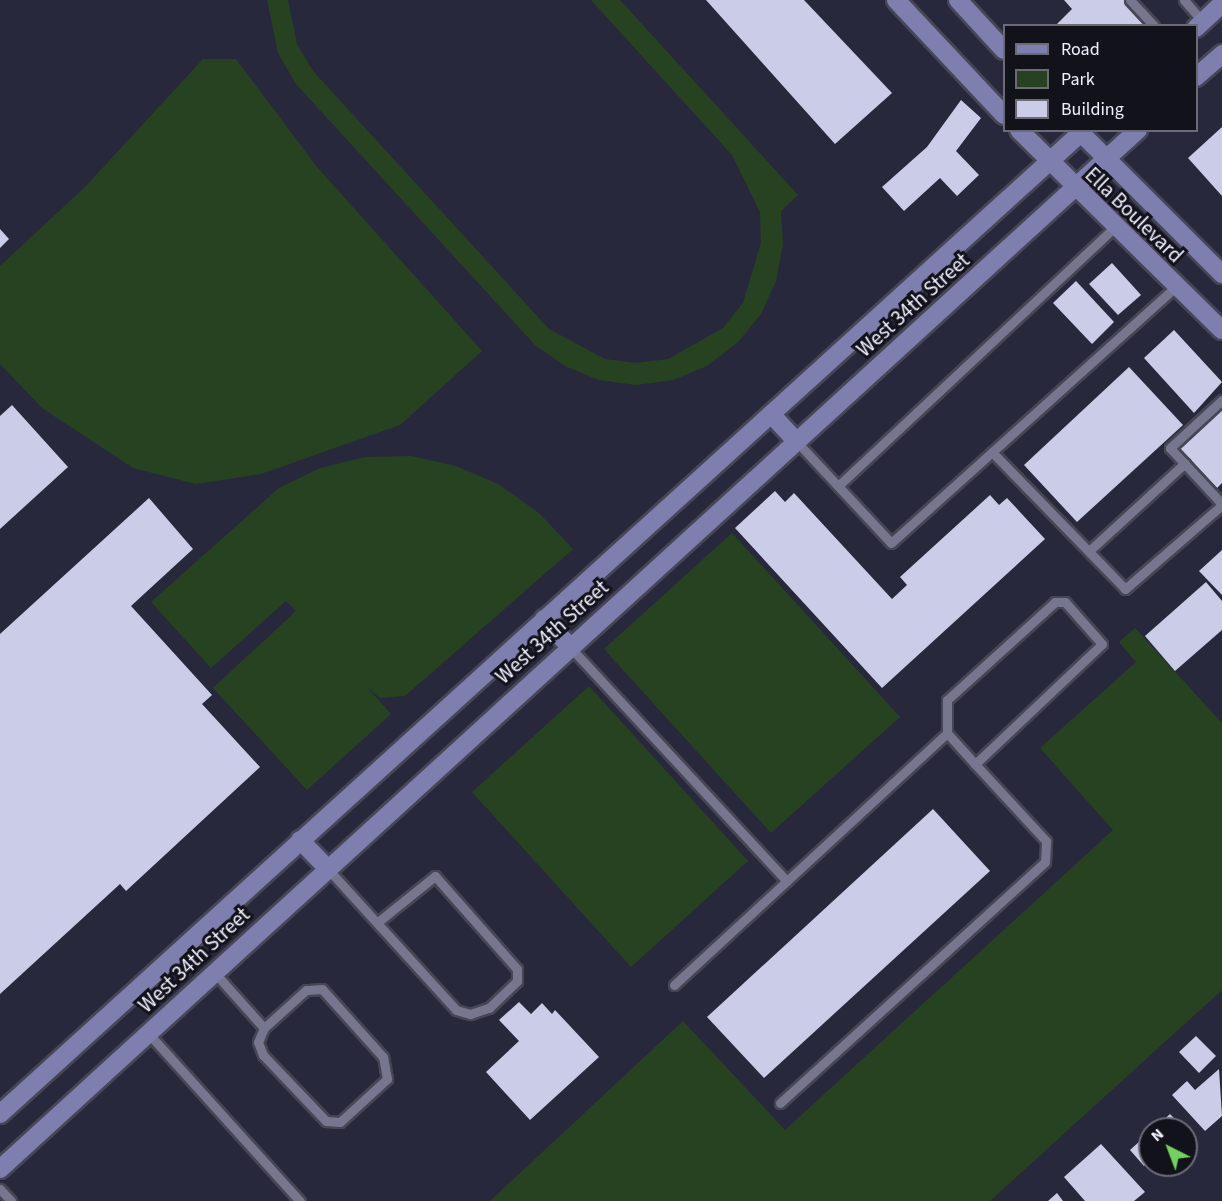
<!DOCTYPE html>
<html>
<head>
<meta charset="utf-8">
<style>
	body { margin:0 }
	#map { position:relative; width:1222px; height:1201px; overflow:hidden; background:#28283c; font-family:"Source Sans 3",sans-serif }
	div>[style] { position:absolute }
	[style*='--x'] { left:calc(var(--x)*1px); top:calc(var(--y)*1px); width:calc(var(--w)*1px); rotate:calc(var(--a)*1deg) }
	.green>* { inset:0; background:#274221 }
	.building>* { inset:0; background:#cbcce7 }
	.roads { filter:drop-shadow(2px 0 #464657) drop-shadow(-2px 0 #464657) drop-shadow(0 2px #464657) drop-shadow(0 -2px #464657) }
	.service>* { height:9px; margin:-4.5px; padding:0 4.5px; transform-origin:4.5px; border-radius:4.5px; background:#76778f }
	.secondary>* { height:18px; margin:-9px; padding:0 9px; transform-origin:9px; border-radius:9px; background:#7e7eaf }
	span { translate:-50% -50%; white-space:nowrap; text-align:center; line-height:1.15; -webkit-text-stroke:6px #12121b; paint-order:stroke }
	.street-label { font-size:21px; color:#eff0fd }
	.legend { position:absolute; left:1003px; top:24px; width:195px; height:108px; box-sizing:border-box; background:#12121b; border:2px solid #6a6b75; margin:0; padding:8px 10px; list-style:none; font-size:18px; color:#eff0fd }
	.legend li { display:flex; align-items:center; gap:12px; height:30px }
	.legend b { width:30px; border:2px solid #6a6b75 }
	.north { position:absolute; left:1138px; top:1117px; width:60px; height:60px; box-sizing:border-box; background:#12121b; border:2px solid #6a6b75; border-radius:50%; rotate:318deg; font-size:16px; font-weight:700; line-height:24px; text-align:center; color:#eff0fd }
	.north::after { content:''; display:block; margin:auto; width:21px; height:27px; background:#73d25c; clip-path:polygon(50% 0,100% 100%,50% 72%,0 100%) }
</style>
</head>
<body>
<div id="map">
	<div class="green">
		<div style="clip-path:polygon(267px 0,288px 0,297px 44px,313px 71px,549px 329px,605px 359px,636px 363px,668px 359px,723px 328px,743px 303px,761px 243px,760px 212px,732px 155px,591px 0,620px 0,798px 195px,781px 211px,783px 244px,776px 281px,761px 314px,737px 343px,707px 366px,673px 380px,636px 385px,599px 380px,565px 366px,535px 345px,296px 84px,278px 53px)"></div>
		<div style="clip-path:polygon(203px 59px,236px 59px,317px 167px,482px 351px,400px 425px,261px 474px,196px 484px,133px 468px,42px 408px,0 364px,0 266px,85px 187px)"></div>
		<div style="clip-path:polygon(411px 456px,456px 466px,498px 484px,539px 513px,573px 549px,405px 696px,380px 698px,367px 687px,391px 714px,307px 790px,213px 688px,296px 611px,286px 601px,211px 668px,151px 602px,279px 488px,320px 468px,365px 457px)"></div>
		<div style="clip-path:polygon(732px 533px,900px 717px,771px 833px,604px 649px)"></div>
		<div style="clip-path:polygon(1135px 628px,1222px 723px,1222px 990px,990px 1201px,490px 1201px,683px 1021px,785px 1130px,1113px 830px,1040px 748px,1136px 662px,1119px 642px)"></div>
		<div style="clip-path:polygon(589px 686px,748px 861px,631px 967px,472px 792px)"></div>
	</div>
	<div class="building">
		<div style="clip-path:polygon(706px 0,804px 0,892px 93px,835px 144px)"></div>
		<div style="clip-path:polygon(1064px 0,1125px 0,1149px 26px,1055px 26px,1072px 9px)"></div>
		<div style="clip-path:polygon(961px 100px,981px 118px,956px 151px,979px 175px,957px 196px,940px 178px,904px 211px,882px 187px,927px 147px)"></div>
		<div style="clip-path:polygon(1222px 127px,1222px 196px,1188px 158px)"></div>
		<div style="clip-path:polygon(0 229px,9px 239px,0 248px)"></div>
		<div style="clip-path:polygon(1112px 263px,1141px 295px,1118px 315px,1089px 284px)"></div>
		<div style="clip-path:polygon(1076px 281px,1114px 322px,1092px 344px,1053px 303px)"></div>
		<div style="clip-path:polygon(1174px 330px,1222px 382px,1194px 413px,1144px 358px)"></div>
		<div style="clip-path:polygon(1129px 367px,1183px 425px,1077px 522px,1024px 465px)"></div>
		<div style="clip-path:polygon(12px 405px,68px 467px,0 529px,0 416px)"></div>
		<div style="clip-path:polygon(1222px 405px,1222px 483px,1217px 488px,1178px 446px)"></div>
		<div style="clip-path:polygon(775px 491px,785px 502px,794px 493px,892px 599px,907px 585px,900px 577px,990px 495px,999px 505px,1007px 498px,1045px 539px,882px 688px,735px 528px)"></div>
		<div style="clip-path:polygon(149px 498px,193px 549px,131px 606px,212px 695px,202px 704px,260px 767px,126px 891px,120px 884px,0 994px,0 634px)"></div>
		<div style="clip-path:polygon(1222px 550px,1222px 595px,1199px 571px)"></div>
		<div style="clip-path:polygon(1206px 582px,1222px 601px,1222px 630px,1175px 671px,1145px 636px)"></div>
		<div style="clip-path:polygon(933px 809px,990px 871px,764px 1078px,707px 1017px)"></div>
		<div style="clip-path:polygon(519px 1002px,531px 1014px,542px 1003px,552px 1014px,555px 1010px,599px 1057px,530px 1120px,486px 1072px,519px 1041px,499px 1020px)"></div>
		<div style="clip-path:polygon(1196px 1036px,1216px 1056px,1199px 1073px,1179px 1052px)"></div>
		<div style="clip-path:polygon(1219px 1069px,1222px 1116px,1205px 1131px,1172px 1095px,1187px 1081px,1195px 1090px)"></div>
		<div style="clip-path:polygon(1170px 1114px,1184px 1129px,1154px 1129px)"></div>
		<div style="clip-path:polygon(1150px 1132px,1150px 1161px,1144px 1166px,1130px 1150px)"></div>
		<div style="clip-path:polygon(1186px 1132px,1197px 1143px,1186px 1153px)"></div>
		<div style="clip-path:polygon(1101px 1144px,1145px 1192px,1134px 1201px,1085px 1201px,1064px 1177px)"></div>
		<div style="clip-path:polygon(1057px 1193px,1063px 1201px,1048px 1201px)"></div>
	</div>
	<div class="roads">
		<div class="service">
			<div style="--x:1130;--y:0;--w:35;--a:47"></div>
			<div style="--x:1184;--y:0;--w:29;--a:49"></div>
			<div style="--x:1222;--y:400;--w:71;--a:137.3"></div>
			<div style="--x:1170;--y:448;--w:76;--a:47.1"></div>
			<div style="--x:796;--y:441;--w:139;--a:47"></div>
			<div style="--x:891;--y:543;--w:384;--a:-42"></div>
			<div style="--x:992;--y:452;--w:191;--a:45.8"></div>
			<div style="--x:1125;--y:589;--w:128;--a:-40.9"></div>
			<div style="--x:838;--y:486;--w:378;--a:-43.1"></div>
			<div style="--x:1089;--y:551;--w:130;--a:-42.5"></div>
			<div style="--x:570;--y:647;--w:319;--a:47.2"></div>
			<div style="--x:327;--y:868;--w:192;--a:47.7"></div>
			<div style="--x:456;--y:1010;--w:15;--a:16"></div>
			<div style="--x:470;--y:1014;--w:20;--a:-18"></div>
			<div style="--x:489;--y:1008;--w:39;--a:-44"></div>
			<div style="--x:517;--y:981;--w:12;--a:-90"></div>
			<div style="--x:517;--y:969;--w:124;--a:-131.4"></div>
			<div style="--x:435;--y:876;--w:73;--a:141.1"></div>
			<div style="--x:214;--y:972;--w:75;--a:48.2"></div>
			<div style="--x:264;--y:1028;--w:15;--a:113"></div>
			<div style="--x:258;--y:1042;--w:14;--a:69"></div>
			<div style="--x:263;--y:1055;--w:91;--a:46.3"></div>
			<div style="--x:326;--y:1121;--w:14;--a:4"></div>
			<div style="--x:340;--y:1122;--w:64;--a:-42.5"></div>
			<div style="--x:387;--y:1079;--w:22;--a:-100"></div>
			<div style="--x:383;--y:1057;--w:91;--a:-131.9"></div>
			<div style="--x:322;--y:989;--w:16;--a:176"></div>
			<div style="--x:306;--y:990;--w:57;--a:137.9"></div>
			<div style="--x:674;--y:985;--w:372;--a:-42.7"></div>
			<div style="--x:947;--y:733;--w:33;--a:-90"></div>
			<div style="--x:947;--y:700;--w:146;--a:-42.2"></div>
			<div style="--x:1055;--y:602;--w:10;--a:0"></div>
			<div style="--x:1065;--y:602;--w:56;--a:48.6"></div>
			<div style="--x:1102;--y:644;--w:175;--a:136.6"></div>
			<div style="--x:975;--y:764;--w:42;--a:-132.1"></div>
			<div style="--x:148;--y:1033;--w:227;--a:47.9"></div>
			<div style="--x:780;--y:1103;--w:358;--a:-42.3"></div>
			<div style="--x:1045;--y:862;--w:21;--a:-87"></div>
			<div style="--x:1046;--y:841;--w:105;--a:-132.7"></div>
			<div style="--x:0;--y:1189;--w:16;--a:47"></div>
		</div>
		<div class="secondary">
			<div style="--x:896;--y:0;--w:158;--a:46.8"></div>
			<div style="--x:958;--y:0;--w:68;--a:47.4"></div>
			<div style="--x:1196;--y:28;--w:35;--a:-43"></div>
			<div style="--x:1196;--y:77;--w:35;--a:-41"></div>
			<div style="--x:1019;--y:130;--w:285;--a:44.6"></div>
			<div style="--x:1078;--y:130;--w:204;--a:45"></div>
			<div style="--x:771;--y:414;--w:37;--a:47"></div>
			<div style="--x:544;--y:619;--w:37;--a:47"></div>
			<div style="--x:300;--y:840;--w:39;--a:46"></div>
			<div style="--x:0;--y:1114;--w:1464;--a:-42.23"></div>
			<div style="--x:0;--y:1169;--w:1541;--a:-42.4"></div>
		</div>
	</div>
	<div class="street-label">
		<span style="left:1134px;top:215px;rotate:44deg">Ella Boulevard</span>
		<span style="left:913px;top:305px;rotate:-42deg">West 34th Street</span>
		<span style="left:552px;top:632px;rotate:-42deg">West 34th Street</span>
		<span style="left:194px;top:960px;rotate:-43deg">West 34th Street</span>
	</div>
	<ul class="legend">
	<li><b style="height:8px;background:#7e7eaf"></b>Road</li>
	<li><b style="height:16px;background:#274221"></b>Park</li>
	<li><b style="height:16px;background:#cbcce7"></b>Building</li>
	</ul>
	<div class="north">N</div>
</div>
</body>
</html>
